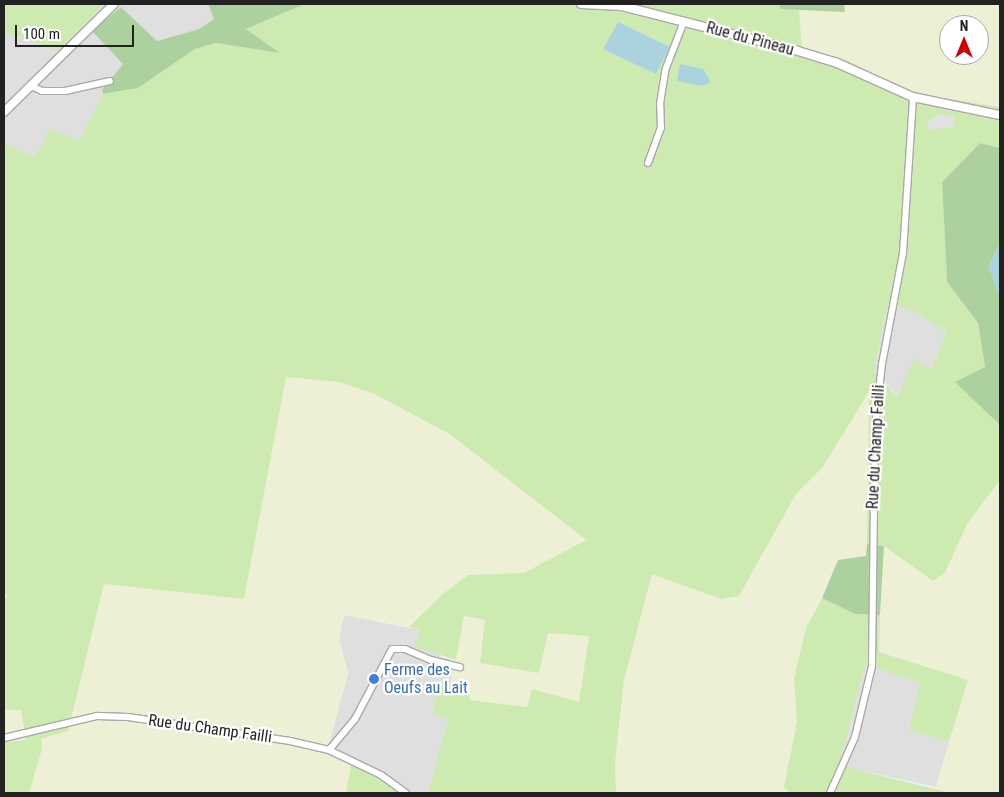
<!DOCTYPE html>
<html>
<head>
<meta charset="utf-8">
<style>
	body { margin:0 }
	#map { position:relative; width:1004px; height:797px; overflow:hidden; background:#f2efe9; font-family:"Roboto Condensed",sans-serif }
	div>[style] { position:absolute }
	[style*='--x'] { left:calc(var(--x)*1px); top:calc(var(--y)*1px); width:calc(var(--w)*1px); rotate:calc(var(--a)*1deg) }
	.residential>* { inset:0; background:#e0dfdf }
	.farmland>* { inset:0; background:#eef0d5 }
	.grass>* { inset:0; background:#cdebb0 }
	.forest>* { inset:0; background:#add19e }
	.parking>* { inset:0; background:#e2e2e2 }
	.water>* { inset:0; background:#aad3df }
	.roads { filter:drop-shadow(1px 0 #a9a9a9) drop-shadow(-1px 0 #a9a9a9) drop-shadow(0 1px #a9a9a9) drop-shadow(0 -1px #a9a9a9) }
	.minor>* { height:6px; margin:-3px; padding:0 3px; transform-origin:3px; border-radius:3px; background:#fff }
	.tertiary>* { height:8px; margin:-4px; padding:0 4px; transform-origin:4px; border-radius:4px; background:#fff }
	.dots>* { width:14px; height:14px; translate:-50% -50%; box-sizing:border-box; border:2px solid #fff; border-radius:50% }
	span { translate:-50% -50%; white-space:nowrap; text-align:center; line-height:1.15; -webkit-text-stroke:4.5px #fff; paint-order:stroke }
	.street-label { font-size:16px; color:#222 }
	.shop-label { font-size:16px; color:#366cbe }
	.left { translate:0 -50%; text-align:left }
	.frame { position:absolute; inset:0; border:5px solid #222; pointer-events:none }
	.north { position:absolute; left:939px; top:15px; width:50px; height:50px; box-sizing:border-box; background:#fff; border:1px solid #a7a7a7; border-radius:50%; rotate:0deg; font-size:14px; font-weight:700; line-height:20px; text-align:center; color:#222 }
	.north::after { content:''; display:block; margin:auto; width:18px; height:22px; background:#d40000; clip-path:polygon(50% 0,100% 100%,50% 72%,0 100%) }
	.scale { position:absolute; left:15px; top:25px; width:119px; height:22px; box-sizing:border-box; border:2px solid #222; border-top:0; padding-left:6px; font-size:15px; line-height:18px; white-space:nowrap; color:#222; -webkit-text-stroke:4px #fff; paint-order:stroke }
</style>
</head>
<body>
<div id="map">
	<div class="residential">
		<div style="clip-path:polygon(105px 4px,208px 4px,215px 19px,199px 29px,157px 41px,121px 7px,123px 64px,102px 90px,103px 94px,79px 141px,35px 157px,4px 143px,4px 33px,58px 50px)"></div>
		<div style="clip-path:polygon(888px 303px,919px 314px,946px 332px,932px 370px,899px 397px,874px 371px)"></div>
		<div style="clip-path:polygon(344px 615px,420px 630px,441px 657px,452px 660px,451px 683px,438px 683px,432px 714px,448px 718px,428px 793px,398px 793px,369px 773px,326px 755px,348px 673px,339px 638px)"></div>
		<div style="clip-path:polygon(865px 663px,920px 683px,909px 730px,949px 742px,936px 787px,854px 769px,840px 762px)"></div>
	</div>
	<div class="farmland">
		<div style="clip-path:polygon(evenodd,844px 4px,1000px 4px,1000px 107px,914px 93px,846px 60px,802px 49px,799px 9px,844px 12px,844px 4px,949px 25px,979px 25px,979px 55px,949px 55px,949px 25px)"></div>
		<div style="clip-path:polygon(286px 377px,340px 382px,375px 394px,451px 435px,586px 541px,524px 573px,468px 575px,443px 594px,409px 627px,344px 615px,339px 638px,348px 673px,326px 754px,351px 765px,346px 793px,29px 793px,42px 749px,41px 739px,68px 731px,104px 584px,244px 599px)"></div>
		<div style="clip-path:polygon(870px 391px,867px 556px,838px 560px,806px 628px,794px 679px,797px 722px,784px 787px,789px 793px,616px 793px,615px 762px,624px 680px,652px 574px,721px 599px,739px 596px,796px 494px,822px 468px)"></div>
		<div style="clip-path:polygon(1000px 480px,1000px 793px,951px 793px,936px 787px,968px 680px,879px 652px,884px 546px,934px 581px,945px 573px,967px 524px)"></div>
		<div style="clip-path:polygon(464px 616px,485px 620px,480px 659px,539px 673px,548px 633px,589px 635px,580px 703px,532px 689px,527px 707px,470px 700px,468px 685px,451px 683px,452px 660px,456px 660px)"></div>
		<div style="clip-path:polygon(4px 710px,21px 710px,26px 740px,4px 742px)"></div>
	</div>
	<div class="grass">
		<div style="clip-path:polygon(4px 4px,105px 4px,58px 50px,4px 33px)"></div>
		<div style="clip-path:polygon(evenodd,305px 4px,779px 4px,782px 9px,799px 9px,802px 49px,846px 60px,914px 93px,1000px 107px,1000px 148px,980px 143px,942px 182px,947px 282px,978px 323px,985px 367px,956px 382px,1000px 425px,1000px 480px,967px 524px,945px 573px,933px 581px,884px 546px,867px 544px,869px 392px,822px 468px,796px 494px,739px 596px,721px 599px,652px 574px,624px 680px,615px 762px,616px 793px,428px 793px,448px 718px,432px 715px,438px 683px,468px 685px,470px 700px,527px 707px,532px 689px,579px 702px,589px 636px,548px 633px,539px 673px,480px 663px,485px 620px,464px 616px,456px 660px,415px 647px,420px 630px,409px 627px,443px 594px,468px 575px,524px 573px,586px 540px,451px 435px,375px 394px,340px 382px,286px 377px,244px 599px,104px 584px,68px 731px,41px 739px,42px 749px,29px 793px,4px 793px,4px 742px,26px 740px,21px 710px,4px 710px,4px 601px,7px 596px,4px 593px,4px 143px,35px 157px,50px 129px,79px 141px,103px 94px,138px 88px,195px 49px,216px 43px,279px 53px,246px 29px,305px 4px,888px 303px,919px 314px,946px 332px,932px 369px,913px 359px,898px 397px,874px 371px,888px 303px)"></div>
		<div style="clip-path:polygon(822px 598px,855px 614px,880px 615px,879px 652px,968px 680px,949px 742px,909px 730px,920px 683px,865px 664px,840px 762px,854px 769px,951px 793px,789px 793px,784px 787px,797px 722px,794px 679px,806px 628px)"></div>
		<div style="clip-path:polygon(351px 765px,369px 773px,398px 793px,346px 793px)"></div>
	</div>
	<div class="forest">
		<div style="clip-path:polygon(208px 4px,305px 4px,246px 29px,280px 53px,216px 43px,195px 49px,138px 88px,103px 94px,102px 90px,123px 64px,92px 31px,121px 7px,157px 41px,199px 29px,214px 19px)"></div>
		<div style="clip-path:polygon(779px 4px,844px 4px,845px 12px,781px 9px)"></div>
		<div style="clip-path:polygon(980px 143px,1000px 148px,1000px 243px,989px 266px,1000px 297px,1000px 425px,955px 382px,985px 367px,978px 323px,947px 282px,942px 182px)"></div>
		<div style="clip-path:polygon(867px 544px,884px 546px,880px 615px,855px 614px,822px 598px,838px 560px,866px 556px)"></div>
	</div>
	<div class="parking">
		<div style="clip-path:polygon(941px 114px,955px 117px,953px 128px,928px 129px,928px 121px)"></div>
	</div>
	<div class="water">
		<div style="clip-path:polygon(618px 22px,670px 47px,656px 74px,603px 49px)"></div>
		<div style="clip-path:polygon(680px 64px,703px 69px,711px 82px,702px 86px,677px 81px)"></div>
		<div style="clip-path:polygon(1000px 243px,1000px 297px,989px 266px)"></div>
	</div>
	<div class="roads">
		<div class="minor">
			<div style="--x:31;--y:86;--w:12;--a:24"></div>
			<div style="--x:42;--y:91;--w:23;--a:0"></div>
			<div style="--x:65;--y:91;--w:46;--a:-12.5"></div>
			<div style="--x:648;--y:163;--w:37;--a:-70"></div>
			<div style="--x:661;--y:128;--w:24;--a:-92"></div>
			<div style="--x:660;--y:104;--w:36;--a:-81"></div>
			<div style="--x:666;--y:68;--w:50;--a:-69"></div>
			<div style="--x:4;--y:738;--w:96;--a:-13.3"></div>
			<div style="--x:97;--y:716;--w:31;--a:2"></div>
			<div style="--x:128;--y:717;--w:164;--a:8.4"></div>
			<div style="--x:290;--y:741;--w:40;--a:13"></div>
			<div style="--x:329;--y:750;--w:58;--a:25.7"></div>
			<div style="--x:381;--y:775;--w:31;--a:36"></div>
			<div style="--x:329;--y:750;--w:40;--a:-50"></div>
			<div style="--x:355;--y:719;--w:79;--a:-62.1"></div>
			<div style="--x:392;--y:649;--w:13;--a:0"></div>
			<div style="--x:405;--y:649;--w:28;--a:23"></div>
			<div style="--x:431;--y:660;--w:30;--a:14"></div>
			<div style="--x:830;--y:793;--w:61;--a:-65.9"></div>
			<div style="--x:855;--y:737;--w:73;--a:-76.5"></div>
			<div style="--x:872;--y:666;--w:239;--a:-89.3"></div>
			<div style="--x:875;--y:427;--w:63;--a:-83.7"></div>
			<div style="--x:882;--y:364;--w:113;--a:-79.3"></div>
			<div style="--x:903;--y:253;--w:156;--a:-86.3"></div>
		</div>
		<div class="tertiary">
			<div style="--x:581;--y:4;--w:41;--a:2.8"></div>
			<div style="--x:622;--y:6;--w:182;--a:14.3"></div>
			<div style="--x:798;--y:51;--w:39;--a:17"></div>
			<div style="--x:835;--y:62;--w:85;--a:24.2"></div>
			<div style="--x:913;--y:97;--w:89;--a:11.7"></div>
			<div style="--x:4;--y:112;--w:154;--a:-44.5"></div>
		</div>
	</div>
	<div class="dots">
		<div style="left:374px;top:679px;background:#3f7fe0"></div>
	</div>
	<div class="street-label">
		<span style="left:750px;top:39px;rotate:15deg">Rue du Pineau</span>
		<span style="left:876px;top:447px;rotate:-87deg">Rue du Champ Failli</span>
		<span style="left:210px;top:729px;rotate:8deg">Rue du Champ Failli</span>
	</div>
	<div class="shop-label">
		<span class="left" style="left:384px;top:679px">Ferme des<br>Oeufs au Lait</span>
	</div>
	<div class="frame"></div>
	<div class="north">N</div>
	<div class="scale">100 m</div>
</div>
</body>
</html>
